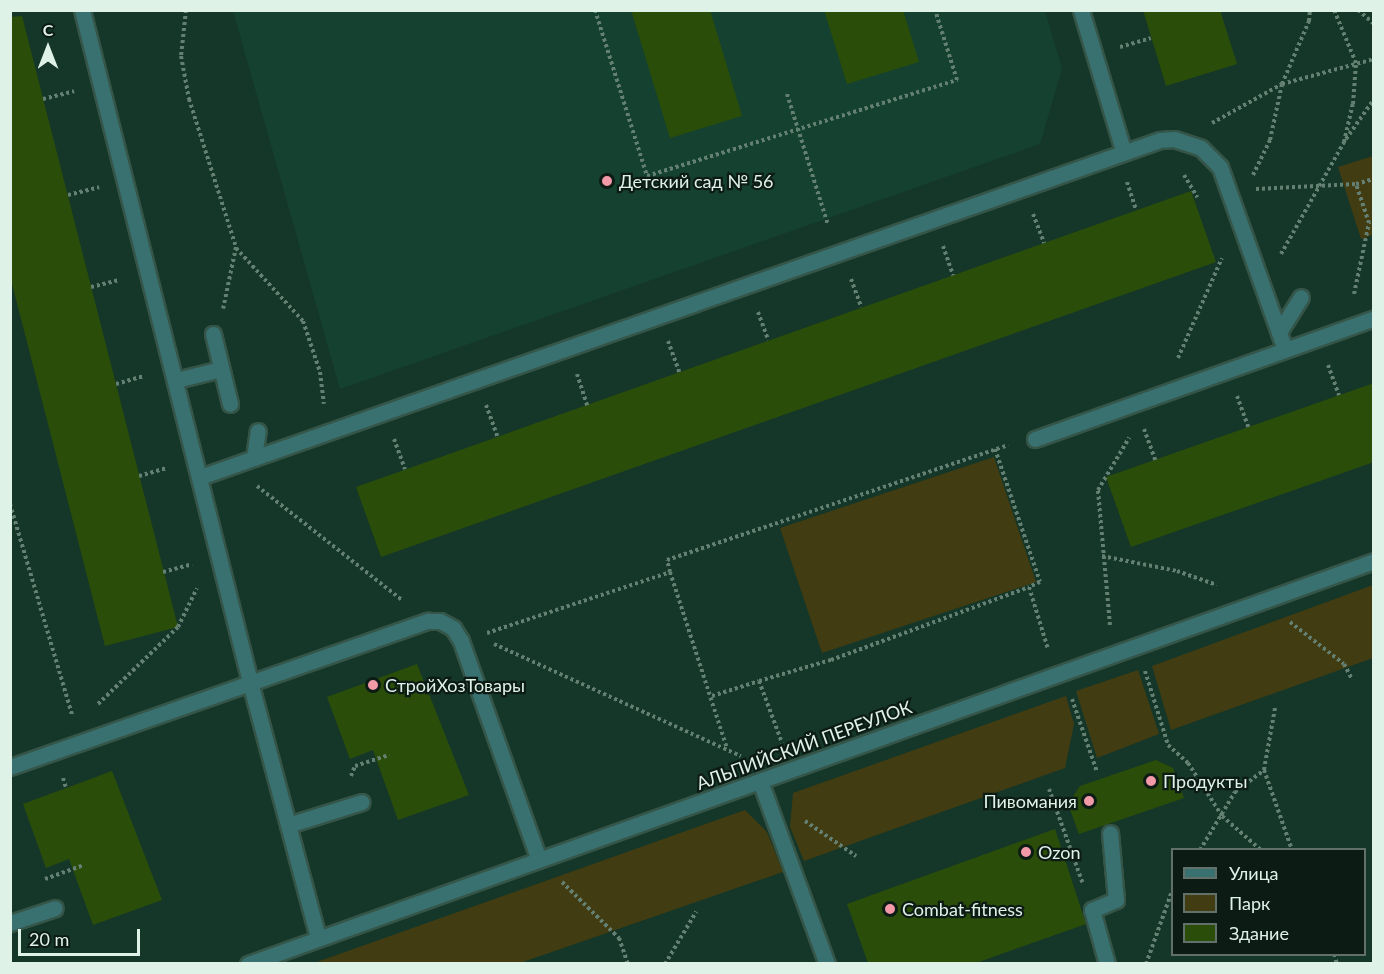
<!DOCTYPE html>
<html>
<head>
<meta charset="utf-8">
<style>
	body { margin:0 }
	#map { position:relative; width:1384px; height:974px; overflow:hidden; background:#153729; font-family:Lato,sans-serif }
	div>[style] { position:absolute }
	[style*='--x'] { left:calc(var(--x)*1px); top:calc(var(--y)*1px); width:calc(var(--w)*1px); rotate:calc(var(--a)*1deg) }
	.built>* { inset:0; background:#154130 }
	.green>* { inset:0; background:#413c11 }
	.building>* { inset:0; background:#2a4e09 }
	.path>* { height:4px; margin-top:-2px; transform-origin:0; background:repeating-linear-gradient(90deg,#648073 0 3px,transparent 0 6px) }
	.roads { filter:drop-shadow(2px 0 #355548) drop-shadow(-2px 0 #355548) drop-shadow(0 2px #355548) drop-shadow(0 -2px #355548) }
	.lane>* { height:15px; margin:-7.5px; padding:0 7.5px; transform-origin:7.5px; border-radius:7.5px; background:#397070 }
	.street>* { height:15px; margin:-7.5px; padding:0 7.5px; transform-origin:7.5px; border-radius:7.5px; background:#397070 }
	.dots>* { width:16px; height:16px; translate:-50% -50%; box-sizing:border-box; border:3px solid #0d1b15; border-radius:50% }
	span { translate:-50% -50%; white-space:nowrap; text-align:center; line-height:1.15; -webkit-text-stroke:4.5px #0d1b15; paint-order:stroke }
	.poi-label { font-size:18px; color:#dff2e8 }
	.left { translate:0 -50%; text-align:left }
	.right { translate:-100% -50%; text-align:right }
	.street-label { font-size:18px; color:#dff2e8 }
	.frame { position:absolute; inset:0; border:12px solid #dff2e8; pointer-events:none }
	.legend { position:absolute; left:1171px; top:848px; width:195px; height:108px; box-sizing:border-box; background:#0d1b15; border:2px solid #617169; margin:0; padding:8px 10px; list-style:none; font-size:18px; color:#dff2e8 }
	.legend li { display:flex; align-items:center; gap:12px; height:30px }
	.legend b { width:30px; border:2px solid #617169 }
	.north { position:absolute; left:18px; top:18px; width:60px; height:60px; -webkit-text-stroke:4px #0d1b15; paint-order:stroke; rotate:0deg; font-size:16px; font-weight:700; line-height:24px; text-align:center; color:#dff2e8 }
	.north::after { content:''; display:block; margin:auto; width:21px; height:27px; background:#dff2e8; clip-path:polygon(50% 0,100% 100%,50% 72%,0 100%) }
	.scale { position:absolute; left:18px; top:929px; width:122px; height:27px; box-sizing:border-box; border:3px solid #dff2e8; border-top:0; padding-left:8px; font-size:18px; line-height:21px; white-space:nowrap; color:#dff2e8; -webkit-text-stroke:4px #0d1b15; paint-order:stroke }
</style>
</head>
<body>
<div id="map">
	<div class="built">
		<div style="clip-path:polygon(233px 11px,1045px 11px,1062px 69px,1040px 144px,340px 389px)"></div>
	</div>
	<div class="green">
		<div style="clip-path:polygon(1373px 156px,1373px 235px,1361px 239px,1338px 167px)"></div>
		<div style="clip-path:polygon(994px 457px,1036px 582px,822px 653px,780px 528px)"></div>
		<div style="clip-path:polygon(1373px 585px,1373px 658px,1171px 730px,1152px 666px)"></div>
		<div style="clip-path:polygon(1138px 670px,1159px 734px,1097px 758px,1076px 691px)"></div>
		<div style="clip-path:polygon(1066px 696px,1074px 724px,1065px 768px,804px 861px,790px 827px,793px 793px)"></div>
		<div style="clip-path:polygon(745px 810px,767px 832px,783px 872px,520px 963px,314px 963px)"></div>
	</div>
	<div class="building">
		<div style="clip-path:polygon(631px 10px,710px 10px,742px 116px,670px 138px)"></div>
		<div style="clip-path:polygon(824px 10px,903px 10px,919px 62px,847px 84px)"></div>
		<div style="clip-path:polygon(1143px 10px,1220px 10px,1237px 64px,1166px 86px)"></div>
		<div style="clip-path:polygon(22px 16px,178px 627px,105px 646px,10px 276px,10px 17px)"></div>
		<div style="clip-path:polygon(1191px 191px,1216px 262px,381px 557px,356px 487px)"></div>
		<div style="clip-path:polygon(1374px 383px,1374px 462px,1131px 547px,1106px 477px)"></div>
		<div style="clip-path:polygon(417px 664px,469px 795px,398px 820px,373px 750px,350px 759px,327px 697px)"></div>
		<div style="clip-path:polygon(1156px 760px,1173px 768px,1184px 798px,1079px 834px,1068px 804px,1080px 786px)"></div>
		<div style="clip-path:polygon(112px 771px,162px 900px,93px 925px,69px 859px,46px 868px,23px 804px)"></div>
		<div style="clip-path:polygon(1055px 829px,1086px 924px,976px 963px,868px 963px,847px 904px)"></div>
	</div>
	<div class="path">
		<div style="--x:186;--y:10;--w:46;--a:96.2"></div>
		<div style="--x:181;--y:56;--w:44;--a:79.5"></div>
		<div style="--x:189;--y:99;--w:155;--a:72.4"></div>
		<div style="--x:236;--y:247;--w:63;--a:101.8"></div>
		<div style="--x:595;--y:10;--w:174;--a:72.6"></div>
		<div style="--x:647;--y:176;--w:325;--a:-17.2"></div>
		<div style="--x:957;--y:80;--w:73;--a:-107.4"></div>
		<div style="--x:1358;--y:10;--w:21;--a:41"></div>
		<div style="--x:1120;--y:47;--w:32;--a:-16"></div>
		<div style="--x:787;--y:94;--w:137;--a:72.6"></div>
		<div style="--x:43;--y:99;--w:32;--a:-14"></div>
		<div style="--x:1212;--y:123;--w:80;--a:-29.1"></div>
		<div style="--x:1282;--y:84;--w:95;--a:-15.2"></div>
		<div style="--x:1346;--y:139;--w:49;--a:-55"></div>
		<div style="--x:1184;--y:175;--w:26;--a:59"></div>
		<div style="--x:1253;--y:175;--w:39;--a:-64"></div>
		<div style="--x:1270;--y:140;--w:57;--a:-77.9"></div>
		<div style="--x:1282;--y:84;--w:69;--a:-66.8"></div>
		<div style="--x:1309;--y:21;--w:11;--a:-85"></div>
		<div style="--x:1127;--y:182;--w:29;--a:72"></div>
		<div style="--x:1256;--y:189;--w:100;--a:-2.9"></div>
		<div style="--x:68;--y:195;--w:32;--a:-14"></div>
		<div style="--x:1033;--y:214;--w:31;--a:69"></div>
		<div style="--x:943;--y:246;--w:31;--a:71"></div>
		<div style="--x:236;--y:248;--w:99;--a:47.5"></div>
		<div style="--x:303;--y:321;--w:54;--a:71.6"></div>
		<div style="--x:320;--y:372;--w:32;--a:83"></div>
		<div style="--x:1281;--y:254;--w:129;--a:-60.6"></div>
		<div style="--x:1344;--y:142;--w:39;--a:-77"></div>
		<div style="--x:1353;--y:104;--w:41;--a:-85.8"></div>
		<div style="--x:1356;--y:63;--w:57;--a:-112.5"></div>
		<div style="--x:851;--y:279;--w:30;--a:70"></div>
		<div style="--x:91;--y:287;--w:29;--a:-14"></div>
		<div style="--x:1354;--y:294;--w:73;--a:-78.1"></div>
		<div style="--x:1369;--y:223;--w:41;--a:-108.4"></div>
		<div style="--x:1356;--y:184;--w:19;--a:-16"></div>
		<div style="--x:758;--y:312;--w:30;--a:70"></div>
		<div style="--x:668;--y:341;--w:33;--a:70"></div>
		<div style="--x:1178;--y:358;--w:109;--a:-66.3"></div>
		<div style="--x:1328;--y:365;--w:32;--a:70"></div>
		<div style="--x:577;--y:374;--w:33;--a:72"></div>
		<div style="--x:116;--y:384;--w:29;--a:-16"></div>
		<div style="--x:1237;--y:396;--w:33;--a:70"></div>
		<div style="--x:486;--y:405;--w:33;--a:70"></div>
		<div style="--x:1144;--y:429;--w:33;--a:70"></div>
		<div style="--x:394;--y:439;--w:32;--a:70"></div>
		<div style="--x:995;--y:449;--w:140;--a:71.3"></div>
		<div style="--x:1040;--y:582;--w:12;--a:156"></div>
		<div style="--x:1029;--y:587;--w:65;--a:73"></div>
		<div style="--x:139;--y:476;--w:29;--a:-16"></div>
		<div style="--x:257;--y:486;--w:184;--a:38.2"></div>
		<div style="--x:10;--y:504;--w:220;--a:73.6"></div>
		<div style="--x:1102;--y:556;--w:76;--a:11.3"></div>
		<div style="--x:1177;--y:571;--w:42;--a:19.3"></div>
		<div style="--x:163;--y:572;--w:30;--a:-15"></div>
		<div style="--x:670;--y:572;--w:186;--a:72.1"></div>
		<div style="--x:1290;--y:622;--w:68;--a:37.9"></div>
		<div style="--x:1344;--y:664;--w:17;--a:62"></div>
		<div style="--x:1110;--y:625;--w:136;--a:-95.1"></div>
		<div style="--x:1098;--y:490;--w:61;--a:-59.2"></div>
		<div style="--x:487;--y:633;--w:193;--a:-18.4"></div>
		<div style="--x:670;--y:572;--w:12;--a:-104"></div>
		<div style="--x:667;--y:560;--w:360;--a:-18.6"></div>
		<div style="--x:494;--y:644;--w:271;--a:24.4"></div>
		<div style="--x:1145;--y:671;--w:77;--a:72.7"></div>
		<div style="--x:1168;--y:745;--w:27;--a:42"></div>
		<div style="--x:1188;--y:763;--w:63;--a:57.3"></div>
		<div style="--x:1222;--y:816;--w:52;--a:41.1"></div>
		<div style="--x:759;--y:681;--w:75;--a:-16.3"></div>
		<div style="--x:831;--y:660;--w:211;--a:-20.2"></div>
		<div style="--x:712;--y:696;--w:49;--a:-17.7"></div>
		<div style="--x:759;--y:681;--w:66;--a:69.6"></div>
		<div style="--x:1072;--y:699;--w:77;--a:71.1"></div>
		<div style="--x:98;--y:704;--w:111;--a:-43.9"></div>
		<div style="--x:178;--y:627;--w:43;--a:-64"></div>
		<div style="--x:1275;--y:708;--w:63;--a:100.1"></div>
		<div style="--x:1264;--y:770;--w:85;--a:70.7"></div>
		<div style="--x:351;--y:776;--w:11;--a:-68"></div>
		<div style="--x:355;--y:766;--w:36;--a:-18"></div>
		<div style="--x:63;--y:778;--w:10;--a:73"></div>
		<div style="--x:1049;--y:789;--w:101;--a:70.3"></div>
		<div style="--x:805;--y:821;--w:62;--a:34.5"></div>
		<div style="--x:1200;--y:850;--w:68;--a:-58.9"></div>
		<div style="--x:1235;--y:792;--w:36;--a:-37"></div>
		<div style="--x:45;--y:879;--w:41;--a:-19.7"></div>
		<div style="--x:562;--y:882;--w:80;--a:44.5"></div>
		<div style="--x:619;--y:938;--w:28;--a:71"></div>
		<div style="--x:1334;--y:954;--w:10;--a:73"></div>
		<div style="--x:665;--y:964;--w:61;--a:-59.2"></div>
		<div style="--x:1146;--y:964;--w:77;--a:-70.4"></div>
	</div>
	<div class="roads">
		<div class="lane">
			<div style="--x:82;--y:10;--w:693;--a:75.96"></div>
			<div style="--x:250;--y:682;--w:265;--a:75.1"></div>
			<div style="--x:1081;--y:10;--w:146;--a:73.3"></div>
			<div style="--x:1279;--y:332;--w:41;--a:-57.8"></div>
			<div style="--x:213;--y:334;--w:72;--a:76.3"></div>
			<div style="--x:176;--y:380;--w:46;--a:-13.7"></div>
			<div style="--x:1035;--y:439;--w:360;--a:-19.6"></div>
			<div style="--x:254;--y:458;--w:27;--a:-82"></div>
			<div style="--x:200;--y:477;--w:1017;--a:-19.34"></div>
			<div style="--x:1160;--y:140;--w:14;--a:-4"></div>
			<div style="--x:1174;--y:139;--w:28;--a:18"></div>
			<div style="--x:1201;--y:148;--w:27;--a:45"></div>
			<div style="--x:1220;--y:167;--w:194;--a:70.4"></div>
			<div style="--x:10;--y:767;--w:443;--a:-19.3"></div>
			<div style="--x:428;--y:621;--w:12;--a:0"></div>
			<div style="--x:440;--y:621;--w:15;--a:28"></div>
			<div style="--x:453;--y:628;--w:15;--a:58"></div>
			<div style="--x:461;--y:641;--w:232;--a:70.4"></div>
			<div style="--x:760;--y:781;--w:195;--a:69.9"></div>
			<div style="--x:288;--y:825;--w:77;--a:-17.3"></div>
			<div style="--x:10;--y:923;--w:47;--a:-18.4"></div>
			<div style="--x:1107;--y:964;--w:56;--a:-105.5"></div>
			<div style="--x:1092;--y:910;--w:26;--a:-23"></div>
			<div style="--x:1116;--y:900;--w:67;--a:-95.1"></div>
		</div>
		<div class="street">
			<div style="--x:248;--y:964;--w:1196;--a:-19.69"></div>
		</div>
	</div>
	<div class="dots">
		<div style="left:607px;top:181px;background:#f39aa8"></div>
		<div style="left:373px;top:685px;background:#f39aa8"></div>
		<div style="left:1151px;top:781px;background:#f39aa8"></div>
		<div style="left:1089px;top:801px;background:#f39aa8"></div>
		<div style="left:1026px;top:852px;background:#f39aa8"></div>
		<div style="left:890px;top:909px;background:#f39aa8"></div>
	</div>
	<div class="poi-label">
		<span class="left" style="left:619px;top:181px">Детский сад № 56</span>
		<span class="left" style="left:385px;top:685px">СтройХозТовары</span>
		<span class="left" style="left:1163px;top:781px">Продукты</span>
		<span class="right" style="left:1077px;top:801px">Пивомания</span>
		<span class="left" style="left:1038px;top:852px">Ozon</span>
		<span class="left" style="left:902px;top:909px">Combat-fitness</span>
	</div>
	<div class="street-label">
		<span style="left:804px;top:745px;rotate:-20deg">АЛЬПИЙСКИЙ ПЕРЕУЛОК</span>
	</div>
	<div class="frame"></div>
	<ul class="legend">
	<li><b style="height:8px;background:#397070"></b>Улица</li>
	<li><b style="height:16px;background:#413c11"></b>Парк</li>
	<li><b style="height:16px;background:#2a4e09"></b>Здание</li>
	</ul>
	<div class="north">С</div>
	<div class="scale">20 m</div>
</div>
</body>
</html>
